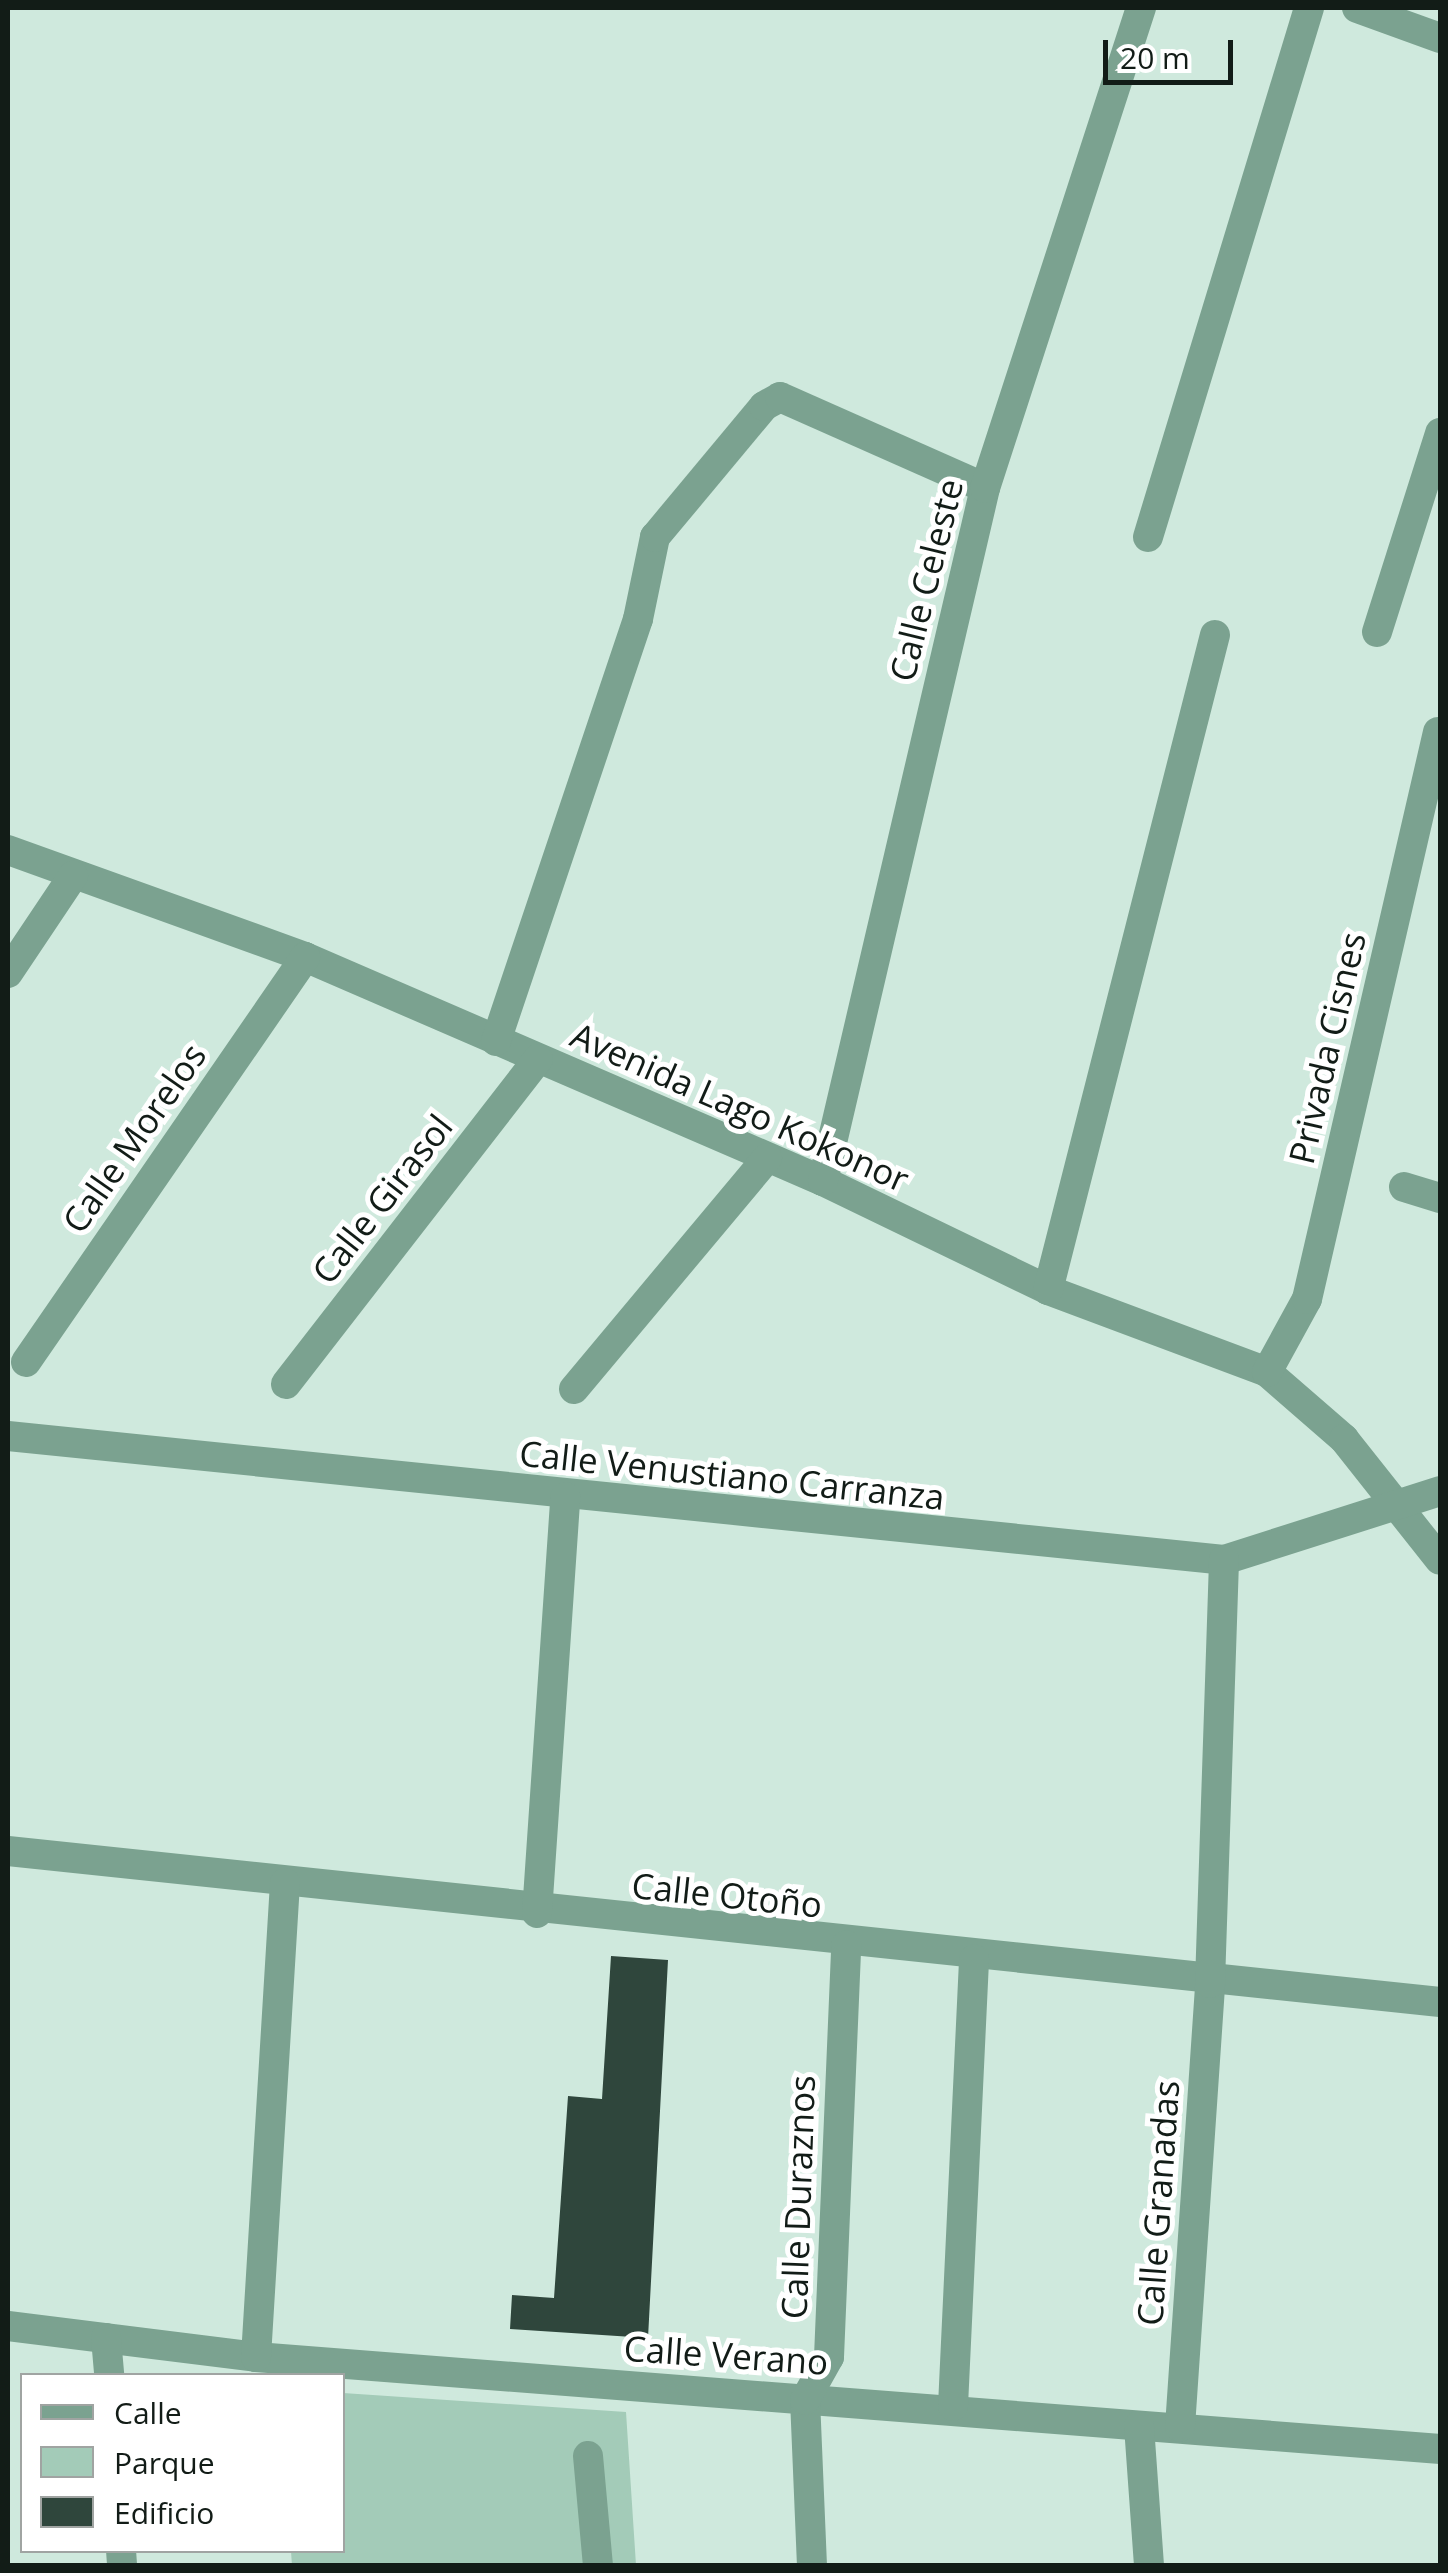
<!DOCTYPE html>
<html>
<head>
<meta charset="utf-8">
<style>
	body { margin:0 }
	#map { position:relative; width:1448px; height:2573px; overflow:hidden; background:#cfe9dd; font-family:"Open Sans",sans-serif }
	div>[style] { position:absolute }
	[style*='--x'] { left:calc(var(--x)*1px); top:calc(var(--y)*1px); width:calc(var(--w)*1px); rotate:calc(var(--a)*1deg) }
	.green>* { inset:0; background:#a3cbb8 }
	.building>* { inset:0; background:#2f463c }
	.minor>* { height:30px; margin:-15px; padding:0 15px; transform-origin:15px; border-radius:15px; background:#7ba290 }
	span { translate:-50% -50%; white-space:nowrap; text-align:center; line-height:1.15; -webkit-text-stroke:10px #fff; paint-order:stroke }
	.street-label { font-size:35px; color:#121c17 }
	.frame { position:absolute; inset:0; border:10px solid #121c17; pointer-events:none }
	.legend { position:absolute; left:20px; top:2373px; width:325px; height:180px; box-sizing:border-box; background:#fff; border:2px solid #a0a4a2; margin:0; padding:12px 18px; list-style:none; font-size:30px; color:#121c17 }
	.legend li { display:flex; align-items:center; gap:20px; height:50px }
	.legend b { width:50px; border:2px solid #a0a4a2 }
	.scale { position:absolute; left:1103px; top:40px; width:130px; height:45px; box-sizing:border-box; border:5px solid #121c17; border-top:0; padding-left:12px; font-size:30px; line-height:35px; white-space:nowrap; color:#121c17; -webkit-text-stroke:8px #fff; paint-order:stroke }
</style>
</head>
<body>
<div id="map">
	<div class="green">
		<div style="clip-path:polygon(343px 2393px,626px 2412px,636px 2565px,292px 2566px,291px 2551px,342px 2550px)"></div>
	</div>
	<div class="building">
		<div style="clip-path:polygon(611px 1956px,668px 1960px,648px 2338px,510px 2329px,512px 2295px,554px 2298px,568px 2096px,602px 2099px)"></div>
	</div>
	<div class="minor">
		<div style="--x:1357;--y:8;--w:88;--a:19.9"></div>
		<div style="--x:1148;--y:537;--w:553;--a:-73.07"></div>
		<div style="--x:1377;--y:632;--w:209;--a:-72.4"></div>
		<div style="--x:8;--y:850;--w:316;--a:19.8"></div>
		<div style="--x:305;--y:957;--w:564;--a:23.39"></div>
		<div style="--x:823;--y:1181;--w:250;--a:25.8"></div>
		<div style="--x:1048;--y:1290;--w:234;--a:20.5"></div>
		<div style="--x:1267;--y:1372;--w:102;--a:41"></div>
		<div style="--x:1344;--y:1439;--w:154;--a:51.6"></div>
		<div style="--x:8;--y:973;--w:117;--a:-56.2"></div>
		<div style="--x:496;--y:1041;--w:445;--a:-71.4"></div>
		<div style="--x:638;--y:619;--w:84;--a:-78.3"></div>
		<div style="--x:655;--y:537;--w:170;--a:-50.2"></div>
		<div style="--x:764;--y:406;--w:18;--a:-29"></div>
		<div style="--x:780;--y:397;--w:224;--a:23.9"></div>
		<div style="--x:823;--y:1181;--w:712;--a:-76.84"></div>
		<div style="--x:985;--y:488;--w:505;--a:-72"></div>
		<div style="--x:1404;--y:1187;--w:38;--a:17"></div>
		<div style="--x:1048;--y:1290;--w:676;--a:-75.7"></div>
		<div style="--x:26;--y:1362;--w:492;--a:-55.4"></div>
		<div style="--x:1267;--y:1372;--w:83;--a:-61.3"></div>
		<div style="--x:1307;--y:1299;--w:582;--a:-76.99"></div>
		<div style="--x:286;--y:1384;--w:411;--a:-52.2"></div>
		<div style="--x:574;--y:1389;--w:301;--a:-50.1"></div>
		<div style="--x:8;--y:1436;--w:1222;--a:5.82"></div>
		<div style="--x:1224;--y:1560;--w:227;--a:-17.7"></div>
		<div style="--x:8;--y:1851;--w:1440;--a:6.02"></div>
		<div style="--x:537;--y:1913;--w:417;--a:-86.1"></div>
		<div style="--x:8;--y:2326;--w:250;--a:7.1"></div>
		<div style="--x:256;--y:2357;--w:1188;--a:4.44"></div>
		<div style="--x:106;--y:2338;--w:38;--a:85"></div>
		<div style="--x:256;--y:2357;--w:475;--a:-86.5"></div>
		<div style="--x:953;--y:2406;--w:447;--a:-87.3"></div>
		<div style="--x:1139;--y:2426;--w:140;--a:85.9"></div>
		<div style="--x:1180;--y:2427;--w:445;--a:-86.1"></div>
		<div style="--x:1210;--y:1983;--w:423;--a:-88.1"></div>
		<div style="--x:588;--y:2456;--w:110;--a:84.8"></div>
		<div style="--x:121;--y:2550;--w:16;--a:86"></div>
		<div style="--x:812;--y:2566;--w:166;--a:-92.4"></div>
		<div style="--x:805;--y:2400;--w:49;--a:-60.8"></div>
		<div style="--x:829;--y:2357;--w:412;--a:-87.6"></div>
	</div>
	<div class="street-label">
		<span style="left:926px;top:580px;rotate:-76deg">Calle Celeste</span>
		<span style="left:1327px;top:1048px;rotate:-77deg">Privada Cisnes</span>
		<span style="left:740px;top:1107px;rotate:24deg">Avenida Lago Kokonor</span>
		<span style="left:134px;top:1138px;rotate:-55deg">Calle Morelos</span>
		<span style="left:382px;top:1199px;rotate:-52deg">Calle Girasol</span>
		<span style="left:732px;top:1475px;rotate:6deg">Calle Venustiano Carranza</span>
		<span style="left:727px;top:1895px;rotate:6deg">Calle Otoño</span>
		<span style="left:798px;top:2197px;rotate:-88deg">Calle Duraznos</span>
		<span style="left:1158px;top:2203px;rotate:-86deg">Calle Granadas</span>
		<span style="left:726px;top:2355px;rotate:4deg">Calle Verano</span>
	</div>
	<div class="frame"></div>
	<ul class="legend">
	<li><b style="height:12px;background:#7ba290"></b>Calle</li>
	<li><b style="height:28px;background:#a3cbb8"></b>Parque</li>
	<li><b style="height:28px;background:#2f463c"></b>Edificio</li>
	</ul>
	<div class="scale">20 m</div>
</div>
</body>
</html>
